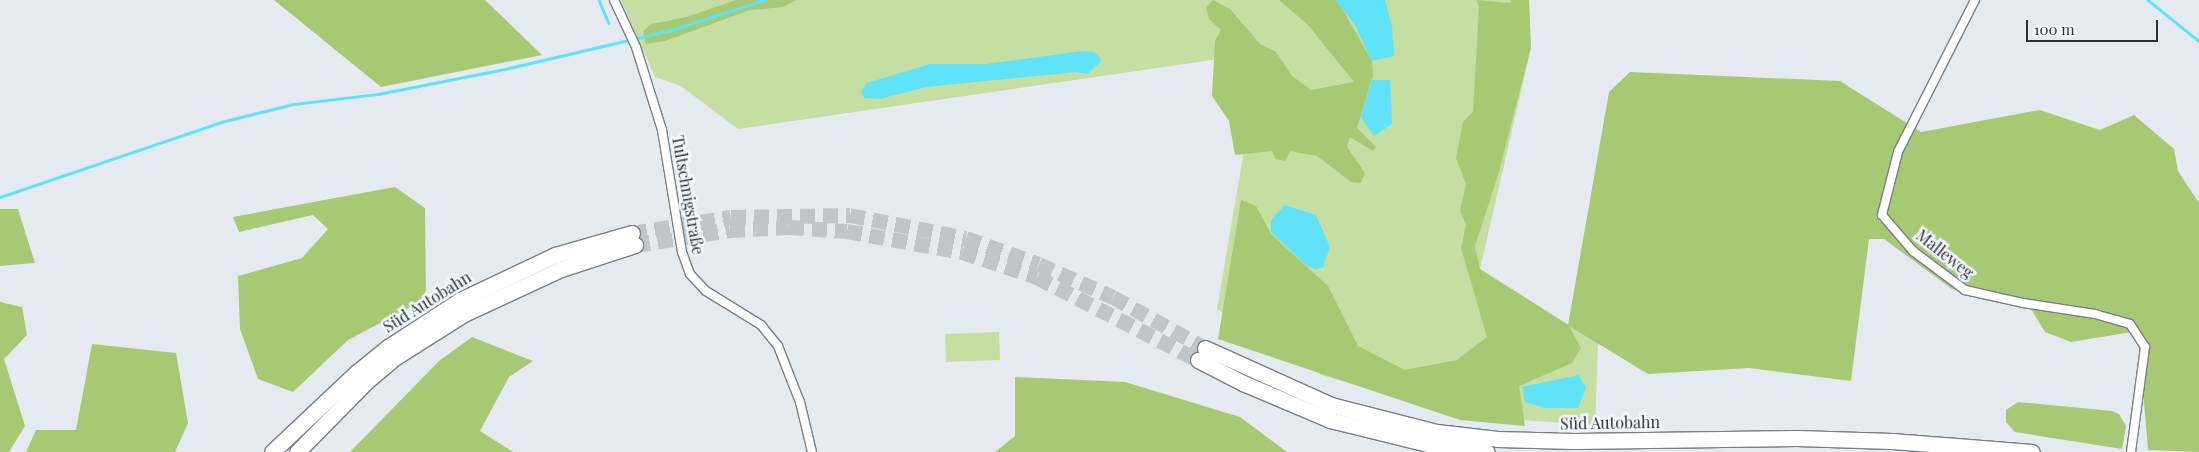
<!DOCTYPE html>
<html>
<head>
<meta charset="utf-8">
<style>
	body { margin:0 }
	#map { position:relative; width:2199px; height:452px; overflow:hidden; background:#e5eaf1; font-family:"Playfair Display",serif }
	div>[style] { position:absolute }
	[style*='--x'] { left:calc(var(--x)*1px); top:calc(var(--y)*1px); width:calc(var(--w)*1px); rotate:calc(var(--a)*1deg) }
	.green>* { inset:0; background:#c5dea2 }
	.forest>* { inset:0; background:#a8c974 }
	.water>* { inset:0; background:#60e3f8 }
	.stream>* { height:2.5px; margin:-1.25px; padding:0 1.25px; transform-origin:1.25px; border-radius:1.25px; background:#60e3f8 }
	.motorway-tunnel>* { height:15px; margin-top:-7.5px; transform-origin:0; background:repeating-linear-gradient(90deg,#c0c5cb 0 15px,transparent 0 23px) }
	.roads { filter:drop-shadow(1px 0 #7a7e85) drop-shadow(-1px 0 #7a7e85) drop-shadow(0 1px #7a7e85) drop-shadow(0 -1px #7a7e85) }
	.minor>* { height:8px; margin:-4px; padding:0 4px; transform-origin:4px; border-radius:4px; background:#fff }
	.motorway>* { height:15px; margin:-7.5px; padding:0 7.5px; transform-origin:7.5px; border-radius:7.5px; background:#fff }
	span { translate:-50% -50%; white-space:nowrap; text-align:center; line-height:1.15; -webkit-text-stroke:5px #f2f7ff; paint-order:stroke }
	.street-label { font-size:16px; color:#2d2f32 }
	.scale { position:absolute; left:2026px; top:20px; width:132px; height:22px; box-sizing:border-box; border:2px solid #2d2f32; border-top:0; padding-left:6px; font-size:15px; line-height:18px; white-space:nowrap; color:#2d2f32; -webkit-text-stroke:4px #f2f7ff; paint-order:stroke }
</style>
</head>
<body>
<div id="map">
	<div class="green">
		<div style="clip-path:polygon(621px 0,1529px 0,1531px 48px,1480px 269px,1598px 343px,1595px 425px,1463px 416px,1321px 375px,1217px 309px,1243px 156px,1219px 59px,738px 129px,681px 86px,655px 77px)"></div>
		<div style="clip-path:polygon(999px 332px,1000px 360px,946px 362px,945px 334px)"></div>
	</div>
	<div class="forest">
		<div style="clip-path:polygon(274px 0,485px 0,542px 55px,381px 87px)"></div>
		<div style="clip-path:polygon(736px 0,797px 0,783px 7px,750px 10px,665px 41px,646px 44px,643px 31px,651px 24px,687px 17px)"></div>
		<div style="clip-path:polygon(1213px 0,1230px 9px,1260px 44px,1276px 52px,1292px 76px,1311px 90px,1354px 82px,1308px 25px,1279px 0,1335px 0,1340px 5px,1372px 61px,1373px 76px,1357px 128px,1376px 147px,1373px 151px,1350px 137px,1347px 147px,1365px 173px,1361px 183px,1351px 182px,1317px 156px,1290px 151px,1285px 161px,1276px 159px,1272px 151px,1235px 155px,1229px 121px,1212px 96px,1215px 41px,1221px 30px,1209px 19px,1206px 7px)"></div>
		<div style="clip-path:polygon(1476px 0,1510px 3px,1511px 0,1529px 0,1531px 48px,1498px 175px,1475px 246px,1480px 269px,1568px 325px,1609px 92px,1630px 72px,1840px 81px,1921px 132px,2040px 110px,2100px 130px,2134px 115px,2174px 149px,2178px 171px,2199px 203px,2199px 452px,2148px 450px,2138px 331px,2071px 342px,2045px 332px,2031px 309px,1952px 289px,1884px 239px,1869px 239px,1851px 381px,1749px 368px,1648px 374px,1569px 326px,1581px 348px,1572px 363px,1519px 386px,1525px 426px,1460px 420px,1218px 339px,1241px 200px,1256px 206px,1271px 234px,1328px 286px,1358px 346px,1405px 370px,1457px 360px,1487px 337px,1461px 248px,1466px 225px,1460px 210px,1466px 184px,1456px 158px,1463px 122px,1473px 112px,1479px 7px)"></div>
		<div style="clip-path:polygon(395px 187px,425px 208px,426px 299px,348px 340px,293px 392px,258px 379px,240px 329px,238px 276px,302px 258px,328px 229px,313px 215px,239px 232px,233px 217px)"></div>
		<div style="clip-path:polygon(0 209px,18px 209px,35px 263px,0 266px)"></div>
		<div style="clip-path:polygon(0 302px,22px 307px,27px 335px,4px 359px,25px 426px,9px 452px,0 452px)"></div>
		<div style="clip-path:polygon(472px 337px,533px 361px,509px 377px,480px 431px,513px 452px,350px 452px,439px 361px)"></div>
		<div style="clip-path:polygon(92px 344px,176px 353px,188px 423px,175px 452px,26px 452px,36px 430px,76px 430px)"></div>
		<div style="clip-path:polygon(1015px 377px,1125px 382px,1240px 417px,1287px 452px,995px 452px,1015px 436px)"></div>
		<div style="clip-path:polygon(2018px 402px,2112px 411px,2119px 414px,2126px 426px,2122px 449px,2015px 432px,2006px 422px,2006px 410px)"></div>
	</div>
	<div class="water">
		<div style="clip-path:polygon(1335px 0,1385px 0,1392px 26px,1394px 56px,1372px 61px,1355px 25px)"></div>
		<div style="clip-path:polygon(1082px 51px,1094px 52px,1102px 60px,1088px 74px,1077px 72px,926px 87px,879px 99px,864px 98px,861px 91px,867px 83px,930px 64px,986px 64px)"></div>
		<div style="clip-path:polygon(1372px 80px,1390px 80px,1392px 124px,1374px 136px,1361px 117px)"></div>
		<div style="clip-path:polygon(1285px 205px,1316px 215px,1330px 247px,1323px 267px,1316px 270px,1306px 265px,1271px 232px,1271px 220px)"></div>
		<div style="clip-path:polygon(1579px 375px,1586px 388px,1578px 408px,1545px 408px,1525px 402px,1522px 387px)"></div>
	</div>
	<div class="stream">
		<div style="--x:599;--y:0;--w:25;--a:67"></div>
		<div style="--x:2148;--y:0;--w:65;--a:38.8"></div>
		<div style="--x:0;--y:197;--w:233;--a:-18.7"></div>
		<div style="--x:221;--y:122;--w:75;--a:-13.9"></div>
		<div style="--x:294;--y:104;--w:85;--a:-6.8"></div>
		<div style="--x:378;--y:94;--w:129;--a:-11.1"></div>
		<div style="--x:505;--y:69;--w:175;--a:-13.2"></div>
		<div style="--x:675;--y:29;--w:94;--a:-18"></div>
	</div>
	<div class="motorway-tunnel">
		<div style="--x:632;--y:233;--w:100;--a:-9.2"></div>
		<div style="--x:731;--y:217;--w:119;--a:-1"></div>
		<div style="--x:850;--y:215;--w:118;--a:11.2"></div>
		<div style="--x:966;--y:238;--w:77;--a:19.6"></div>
		<div style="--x:1039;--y:264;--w:81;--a:24"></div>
		<div style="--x:1113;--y:297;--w:105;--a:29"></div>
		<div style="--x:635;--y:245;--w:96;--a:-9"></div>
		<div style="--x:730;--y:230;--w:59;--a:-2.9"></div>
		<div style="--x:789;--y:227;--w:58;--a:3.9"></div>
		<div style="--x:847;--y:231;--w:117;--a:10.3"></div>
		<div style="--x:962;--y:252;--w:79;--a:18.4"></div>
		<div style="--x:1037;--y:277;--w:181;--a:27.3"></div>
	</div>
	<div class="roads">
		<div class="minor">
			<div style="--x:614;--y:0;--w:52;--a:64.9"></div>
			<div style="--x:636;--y:47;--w:87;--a:72.6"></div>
			<div style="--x:662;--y:130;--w:124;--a:80.7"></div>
			<div style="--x:682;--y:252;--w:23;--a:70"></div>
			<div style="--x:690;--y:274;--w:23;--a:47"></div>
			<div style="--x:706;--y:291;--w:65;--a:31.7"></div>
			<div style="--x:761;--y:325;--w:27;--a:51"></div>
			<div style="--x:778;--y:346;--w:60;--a:68.6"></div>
			<div style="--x:800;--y:402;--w:51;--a:76.5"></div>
			<div style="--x:1975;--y:0;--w:170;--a:116.9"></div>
			<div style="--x:1898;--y:152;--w:65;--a:104.3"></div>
			<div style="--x:1882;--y:215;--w:48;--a:49.3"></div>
			<div style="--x:1913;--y:251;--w:65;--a:36.9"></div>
			<div style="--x:1965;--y:290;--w:59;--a:12.6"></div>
			<div style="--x:2023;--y:303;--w:73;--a:8.7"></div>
			<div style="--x:2095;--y:314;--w:36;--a:16"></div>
			<div style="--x:2130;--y:324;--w:27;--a:57"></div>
			<div style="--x:2145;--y:347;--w:106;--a:97.6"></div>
		</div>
		<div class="motorway">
			<div style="--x:1205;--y:348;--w:138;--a:24.3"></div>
			<div style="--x:1331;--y:405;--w:109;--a:14.3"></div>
			<div style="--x:1437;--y:432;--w:61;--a:6.5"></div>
			<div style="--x:1498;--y:439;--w:76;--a:1.5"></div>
			<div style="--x:1574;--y:441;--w:223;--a:-0.8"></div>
			<div style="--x:1797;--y:438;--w:95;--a:1.8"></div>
			<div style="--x:1892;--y:441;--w:140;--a:4.5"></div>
			<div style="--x:1198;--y:360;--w:51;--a:27.1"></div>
			<div style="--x:1243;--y:383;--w:95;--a:23"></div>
			<div style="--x:1330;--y:420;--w:113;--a:13.8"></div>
			<div style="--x:1440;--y:447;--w:47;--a:6.1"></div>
			<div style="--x:272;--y:452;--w:117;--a:-43.3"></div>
			<div style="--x:357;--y:372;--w:40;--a:-39"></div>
			<div style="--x:388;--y:347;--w:86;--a:-33.1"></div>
			<div style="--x:460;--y:300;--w:105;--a:-25.3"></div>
			<div style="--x:555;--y:255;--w:80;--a:-15.9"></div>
			<div style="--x:297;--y:452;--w:100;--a:-45.4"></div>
			<div style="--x:367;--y:381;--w:38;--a:-40"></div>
			<div style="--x:396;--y:357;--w:80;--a:-32.3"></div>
			<div style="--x:464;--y:314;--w:107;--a:-24.9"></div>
			<div style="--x:561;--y:269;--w:78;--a:-18"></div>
		</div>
	</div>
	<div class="street-label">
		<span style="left:688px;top:195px;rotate:80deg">Tultschnigstraße</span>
		<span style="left:1945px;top:254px;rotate:38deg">Malleweg</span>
		<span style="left:427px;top:302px;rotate:-32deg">Süd Autobahn</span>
		<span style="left:1610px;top:423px;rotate:-1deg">Süd Autobahn</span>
	</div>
	<div class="scale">100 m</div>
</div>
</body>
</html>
